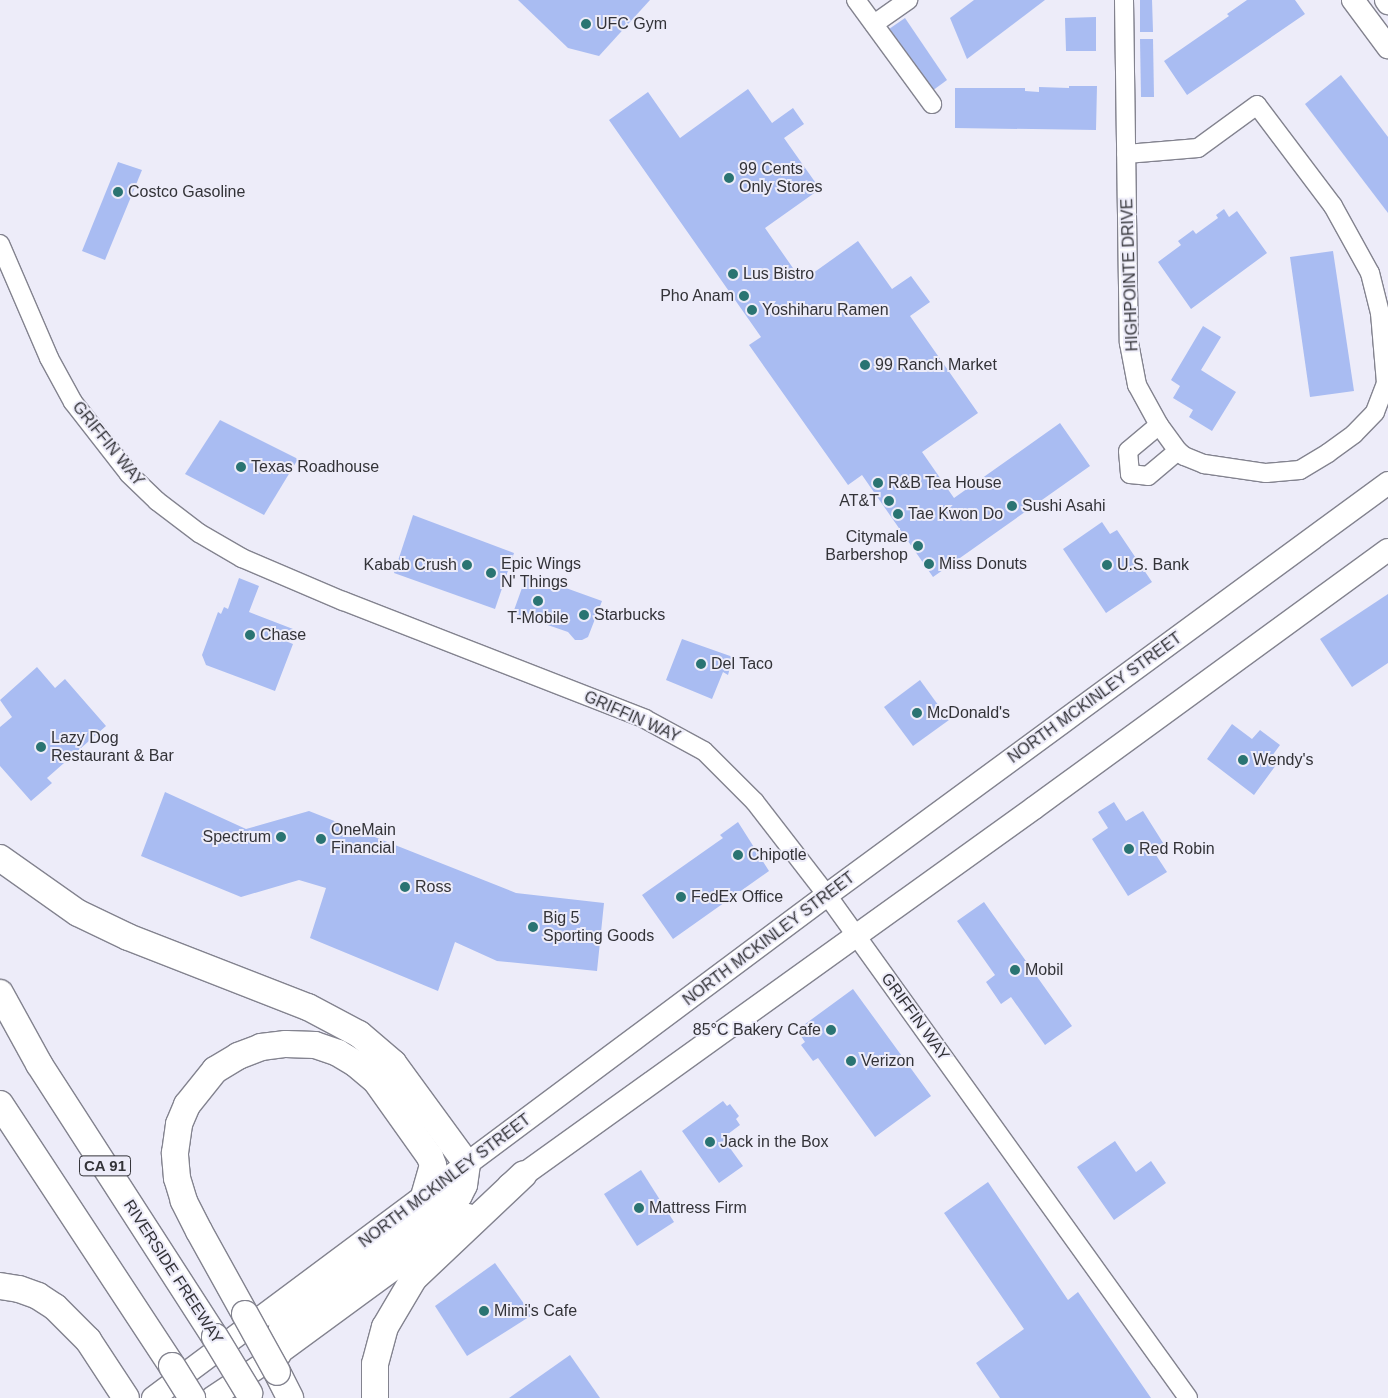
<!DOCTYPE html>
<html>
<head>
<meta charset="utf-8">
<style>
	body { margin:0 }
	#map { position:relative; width:1388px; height:1398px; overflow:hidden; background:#edecf9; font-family:Arial,sans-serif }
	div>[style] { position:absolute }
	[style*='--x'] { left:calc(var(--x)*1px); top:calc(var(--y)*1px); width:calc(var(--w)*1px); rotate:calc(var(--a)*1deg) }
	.building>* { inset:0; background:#a9bcf2 }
	.roads { filter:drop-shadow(1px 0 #83838f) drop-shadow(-1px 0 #83838f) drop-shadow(0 1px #83838f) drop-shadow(0 -1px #83838f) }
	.minor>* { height:18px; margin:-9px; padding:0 9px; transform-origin:9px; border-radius:9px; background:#fff }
	.major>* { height:22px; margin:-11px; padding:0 11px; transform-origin:11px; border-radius:11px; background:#fff }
	.highway>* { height:26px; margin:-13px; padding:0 13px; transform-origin:13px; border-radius:13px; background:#fff }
	.bridges { filter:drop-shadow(1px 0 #83838f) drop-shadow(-1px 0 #83838f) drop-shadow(0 1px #83838f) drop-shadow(0 -1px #83838f) }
	.highway-bridge>* { height:26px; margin:-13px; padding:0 13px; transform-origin:13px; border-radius:13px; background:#fff }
	.dots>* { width:14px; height:14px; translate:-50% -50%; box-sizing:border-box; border:2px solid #edecf9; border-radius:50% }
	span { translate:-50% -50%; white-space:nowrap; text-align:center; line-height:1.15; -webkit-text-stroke:4px #edecf9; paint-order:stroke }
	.shield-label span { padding:1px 4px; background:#edecf9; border:1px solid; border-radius:4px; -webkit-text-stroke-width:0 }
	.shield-label { font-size:15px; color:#333338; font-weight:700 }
	.poi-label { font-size:16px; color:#333338 }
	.left { translate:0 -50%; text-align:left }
	.right { translate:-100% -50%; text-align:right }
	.street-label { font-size:16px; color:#333338 }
</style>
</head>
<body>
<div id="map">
	<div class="building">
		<div style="clip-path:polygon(518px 0,650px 0,599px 56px,568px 48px)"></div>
		<div style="clip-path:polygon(974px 0,1045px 0,967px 59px,950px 18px)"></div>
		<div style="clip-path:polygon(1140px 0,1152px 0,1153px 32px,1140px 32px)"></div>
		<div style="clip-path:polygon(1247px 0,1295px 0,1305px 14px,1187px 95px,1164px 61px,1229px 16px,1227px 14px)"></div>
		<div style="clip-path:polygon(1096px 17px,1096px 51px,1066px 51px,1065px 18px)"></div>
		<div style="clip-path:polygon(905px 18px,947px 80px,932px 91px,889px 29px)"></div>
		<div style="clip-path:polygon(1140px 39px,1153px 39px,1154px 97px,1141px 97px)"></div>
		<div style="clip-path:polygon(1341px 75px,1388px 137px,1388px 213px,1305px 104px)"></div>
		<div style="clip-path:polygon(1069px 86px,1097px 86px,1096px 130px,955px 128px,955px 88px,1025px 88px,1025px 91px,1039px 92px,1039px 87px,1069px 88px)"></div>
		<div style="clip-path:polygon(748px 89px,772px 123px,793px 108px,804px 124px,784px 138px,820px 189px,765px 228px,802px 281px,858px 241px,892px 289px,911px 276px,930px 302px,910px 316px,978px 413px,922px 452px,954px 498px,1060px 423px,1090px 466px,933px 577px,862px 475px,848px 485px,749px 345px,761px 337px,609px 120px,648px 92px,680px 138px)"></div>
		<div style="clip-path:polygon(118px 162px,142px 170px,105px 260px,82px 251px)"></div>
		<div style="clip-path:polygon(1224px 209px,1229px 217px,1237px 211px,1267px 253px,1191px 309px,1158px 262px,1181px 245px,1178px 241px,1193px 230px,1196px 234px,1218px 218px,1216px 215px)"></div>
		<div style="clip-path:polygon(1333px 251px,1354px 391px,1310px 397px,1290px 257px)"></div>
		<div style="clip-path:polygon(1203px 326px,1221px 337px,1201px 370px,1236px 392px,1212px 431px,1189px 417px,1193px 410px,1173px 398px,1180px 386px,1171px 380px)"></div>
		<div style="clip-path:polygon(220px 420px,298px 459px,264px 515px,185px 474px)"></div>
		<div style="clip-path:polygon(413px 515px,514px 553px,495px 609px,394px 573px)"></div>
		<div style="clip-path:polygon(1102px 522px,1110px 534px,1117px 530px,1152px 582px,1106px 613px,1063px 549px)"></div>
		<div style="clip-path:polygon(527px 574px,602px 601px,588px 637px,582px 640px,575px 640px,568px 632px,513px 613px)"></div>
		<div style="clip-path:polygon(239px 578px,259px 586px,249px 612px,293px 629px,288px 642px,293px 644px,275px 691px,206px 665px,202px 655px,218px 612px,221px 614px,224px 607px,228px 609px)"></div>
		<div style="clip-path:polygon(1388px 594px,1388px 663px,1352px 687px,1320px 639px)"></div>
		<div style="clip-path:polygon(682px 639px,733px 657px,728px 675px,723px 672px,712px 699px,666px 680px)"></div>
		<div style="clip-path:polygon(37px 667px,55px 688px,65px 679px,106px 726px,47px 778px,52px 783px,31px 801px,0 766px,0 727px,12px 717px,0 700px)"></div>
		<div style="clip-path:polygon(920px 680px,949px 720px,913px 746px,884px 707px)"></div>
		<div style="clip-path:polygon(1232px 724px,1252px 739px,1260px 730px,1280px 745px,1272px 756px,1279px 761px,1254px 795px,1207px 759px)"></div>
		<div style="clip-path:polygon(165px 792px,246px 829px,309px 811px,516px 893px,604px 903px,597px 971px,497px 961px,455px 942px,438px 991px,310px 938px,326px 888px,299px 880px,241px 897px,141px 856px)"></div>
		<div style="clip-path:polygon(1114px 802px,1126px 821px,1143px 811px,1165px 846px,1154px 852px,1167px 872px,1128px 896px,1092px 839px,1108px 828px,1098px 812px)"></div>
		<div style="clip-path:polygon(738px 822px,769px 871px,673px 939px,642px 895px,723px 838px,720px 835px)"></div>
		<div style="clip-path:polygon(984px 902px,1072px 1026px,1045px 1045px,1011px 997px,1001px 1004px,986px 982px,995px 975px,957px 921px)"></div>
		<div style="clip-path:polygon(853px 989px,931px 1096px,875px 1137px,818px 1058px,813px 1061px,801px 1045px,805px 1042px,797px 1030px)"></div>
		<div style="clip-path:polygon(723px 1101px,727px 1106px,730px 1104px,739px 1116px,736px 1119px,740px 1125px,728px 1134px,732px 1140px,727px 1144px,743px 1166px,719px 1183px,682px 1131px)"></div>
		<div style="clip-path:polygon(1115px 1141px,1136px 1172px,1151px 1161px,1166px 1183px,1114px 1220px,1077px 1167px)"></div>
		<div style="clip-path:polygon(641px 1170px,674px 1222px,637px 1246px,604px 1194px)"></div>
		<div style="clip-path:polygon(988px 1182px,1068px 1300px,1078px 1292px,1151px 1398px,1000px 1398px,976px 1363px,1024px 1329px,944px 1213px)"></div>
		<div style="clip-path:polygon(495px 1263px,532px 1315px,467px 1356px,435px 1306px)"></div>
		<div style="clip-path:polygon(570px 1355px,600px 1398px,509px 1398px)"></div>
	</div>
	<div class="roads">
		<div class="minor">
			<div style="--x:856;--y:0;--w:129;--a:53.8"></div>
			<div style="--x:1124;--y:0;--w:343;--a:89.2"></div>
			<div style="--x:1129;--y:343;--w:43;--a:79.2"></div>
			<div style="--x:1137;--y:385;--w:46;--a:61.2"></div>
			<div style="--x:1159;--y:425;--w:32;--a:54"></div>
			<div style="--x:1178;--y:451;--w:8;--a:40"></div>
			<div style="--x:1184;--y:456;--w:22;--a:22"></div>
			<div style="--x:1204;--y:464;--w:63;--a:8.3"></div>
			<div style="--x:1266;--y:473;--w:34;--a:-5"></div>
			<div style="--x:1300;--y:470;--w:33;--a:-31"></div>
			<div style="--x:1328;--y:453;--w:32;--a:-36"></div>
			<div style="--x:1354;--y:434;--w:30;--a:-46"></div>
			<div style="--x:1375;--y:412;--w:31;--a:-69"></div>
			<div style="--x:1386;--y:383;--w:70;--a:-94.9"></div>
			<div style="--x:1380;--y:313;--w:41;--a:-104"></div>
			<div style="--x:1370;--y:273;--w:77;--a:-118.9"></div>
			<div style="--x:1333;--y:206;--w:126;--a:-127"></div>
			<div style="--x:1257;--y:105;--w:73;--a:143.9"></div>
			<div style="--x:1198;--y:148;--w:72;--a:175.2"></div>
			<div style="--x:874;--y:24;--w:42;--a:-35.2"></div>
			<div style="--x:0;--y:244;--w:124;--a:66.7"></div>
			<div style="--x:49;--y:358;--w:50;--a:61.4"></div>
			<div style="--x:73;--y:402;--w:91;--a:52.1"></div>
			<div style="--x:129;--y:474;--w:39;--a:44"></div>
			<div style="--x:157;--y:501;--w:53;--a:37.3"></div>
			<div style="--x:199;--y:533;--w:50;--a:30.2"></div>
			<div style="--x:242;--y:558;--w:110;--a:23.1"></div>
			<div style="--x:343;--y:601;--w:324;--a:21.3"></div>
			<div style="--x:645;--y:719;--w:67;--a:28.5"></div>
			<div style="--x:704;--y:751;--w:72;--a:45"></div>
			<div style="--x:755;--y:802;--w:118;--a:52.3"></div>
			<div style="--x:827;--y:895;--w:619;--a:54.33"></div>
			<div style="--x:1159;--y:425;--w:40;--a:140"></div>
			<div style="--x:1128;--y:451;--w:23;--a:85"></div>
			<div style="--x:1130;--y:474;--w:18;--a:6"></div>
			<div style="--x:1148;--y:476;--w:39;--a:-40"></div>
		</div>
		<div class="major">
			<div style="--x:1353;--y:0;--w:59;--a:53.3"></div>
			<div style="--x:1386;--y:0;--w:4;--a:56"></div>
			<div style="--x:509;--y:1185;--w:646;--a:-35.68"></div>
			<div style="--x:1034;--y:808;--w:438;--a:-36.1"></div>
			<div style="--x:153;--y:1398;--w:841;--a:-36.73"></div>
			<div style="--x:827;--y:895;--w:696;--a:-36.29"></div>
			<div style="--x:212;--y:1398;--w:79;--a:-33.7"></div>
			<div style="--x:278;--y:1354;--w:235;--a:-36.3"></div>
		</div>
		<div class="highway">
			<div style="--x:0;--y:858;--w:95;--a:35.2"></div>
			<div style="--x:78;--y:913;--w:55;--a:25.6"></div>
			<div style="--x:128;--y:937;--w:193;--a:21.3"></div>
			<div style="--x:308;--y:1007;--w:58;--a:27.9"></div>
			<div style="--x:359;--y:1034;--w:45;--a:40.5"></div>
			<div style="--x:393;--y:1063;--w:125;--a:53.8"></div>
			<div style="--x:467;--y:1164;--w:21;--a:98"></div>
			<div style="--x:464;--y:1185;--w:11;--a:117"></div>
			<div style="--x:459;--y:1195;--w:221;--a:143.1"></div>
			<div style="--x:282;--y:1328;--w:26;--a:99"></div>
			<div style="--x:0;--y:993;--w:81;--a:61.2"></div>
			<div style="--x:39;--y:1064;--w:325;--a:57.2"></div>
			<div style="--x:0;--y:1104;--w:313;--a:56.7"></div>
			<div style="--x:0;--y:1286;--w:19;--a:9"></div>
			<div style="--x:19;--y:1289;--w:20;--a:20"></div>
			<div style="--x:38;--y:1296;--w:20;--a:33"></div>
			<div style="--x:55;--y:1307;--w:47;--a:45"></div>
			<div style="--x:88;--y:1340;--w:69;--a:56.8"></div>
			<div style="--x:245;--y:1314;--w:95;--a:-119"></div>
			<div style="--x:199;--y:1231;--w:34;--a:-117"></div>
			<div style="--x:184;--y:1201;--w:24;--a:-107"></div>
			<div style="--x:177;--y:1178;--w:25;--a:-95"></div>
			<div style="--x:175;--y:1153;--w:29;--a:-82"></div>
			<div style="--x:179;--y:1124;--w:21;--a:-67"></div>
			<div style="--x:187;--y:1105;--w:45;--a:-51.3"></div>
			<div style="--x:215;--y:1070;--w:27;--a:-31"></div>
			<div style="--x:238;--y:1056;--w:25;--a:-21"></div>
			<div style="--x:261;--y:1047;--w:25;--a:-7"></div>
			<div style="--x:286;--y:1044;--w:29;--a:2"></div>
			<div style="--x:315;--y:1045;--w:24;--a:19"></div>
			<div style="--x:338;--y:1053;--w:21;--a:31"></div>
			<div style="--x:356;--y:1064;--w:26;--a:40"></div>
			<div style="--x:376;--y:1081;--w:93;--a:54.6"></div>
			<div style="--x:430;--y:1157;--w:9;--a:69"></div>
			<div style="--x:433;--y:1165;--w:32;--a:106"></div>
			<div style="--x:277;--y:1372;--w:29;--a:63"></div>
			<div style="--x:375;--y:1398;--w:34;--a:-90"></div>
			<div style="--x:375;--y:1364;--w:38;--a:-75"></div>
			<div style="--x:385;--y:1327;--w:57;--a:-59.4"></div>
			<div style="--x:414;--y:1278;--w:151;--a:-43.4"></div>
		</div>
	</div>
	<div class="bridges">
		<div class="highway-bridge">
			<div style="--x:245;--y:1314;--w:66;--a:61.1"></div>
			<div style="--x:215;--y:1337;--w:66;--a:58.7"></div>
			<div style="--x:172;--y:1366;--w:38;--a:58"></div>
		</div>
	</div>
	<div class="dots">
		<div style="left:586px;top:24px;background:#2a7472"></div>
		<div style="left:729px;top:178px;background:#2a7472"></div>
		<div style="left:118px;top:192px;background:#2a7472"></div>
		<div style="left:733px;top:274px;background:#2a7472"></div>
		<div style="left:744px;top:296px;background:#2a7472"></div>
		<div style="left:752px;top:310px;background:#2a7472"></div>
		<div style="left:865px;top:365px;background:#2a7472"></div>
		<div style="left:241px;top:467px;background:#2a7472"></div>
		<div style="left:878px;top:483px;background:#2a7472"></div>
		<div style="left:889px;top:501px;background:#2a7472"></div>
		<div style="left:1012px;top:506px;background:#2a7472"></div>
		<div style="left:898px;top:514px;background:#2a7472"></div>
		<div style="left:918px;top:546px;background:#2a7472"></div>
		<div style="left:929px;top:564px;background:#2a7472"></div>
		<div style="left:467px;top:565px;background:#2a7472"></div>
		<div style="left:1107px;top:565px;background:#2a7472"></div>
		<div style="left:491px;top:573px;background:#2a7472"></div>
		<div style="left:538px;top:601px;background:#2a7472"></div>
		<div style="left:584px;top:615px;background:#2a7472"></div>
		<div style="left:250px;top:635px;background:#2a7472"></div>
		<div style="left:701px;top:664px;background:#2a7472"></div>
		<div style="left:917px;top:713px;background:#2a7472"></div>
		<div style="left:41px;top:747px;background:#2a7472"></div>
		<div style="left:1243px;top:760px;background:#2a7472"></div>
		<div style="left:281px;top:837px;background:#2a7472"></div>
		<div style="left:321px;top:839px;background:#2a7472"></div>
		<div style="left:1129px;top:849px;background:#2a7472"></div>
		<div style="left:738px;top:855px;background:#2a7472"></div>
		<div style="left:405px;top:887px;background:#2a7472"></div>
		<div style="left:681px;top:897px;background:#2a7472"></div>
		<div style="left:533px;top:927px;background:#2a7472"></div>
		<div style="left:1015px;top:970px;background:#2a7472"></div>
		<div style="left:831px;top:1030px;background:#2a7472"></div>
		<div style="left:851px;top:1061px;background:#2a7472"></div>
		<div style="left:710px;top:1142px;background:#2a7472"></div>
		<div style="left:639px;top:1208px;background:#2a7472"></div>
		<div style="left:484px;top:1311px;background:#2a7472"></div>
	</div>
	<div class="shield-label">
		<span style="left:105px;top:1166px">CA 91</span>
	</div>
	<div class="poi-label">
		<span class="left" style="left:596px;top:24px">UFC Gym</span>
		<span class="left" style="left:739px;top:178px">99 Cents<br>Only Stores</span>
		<span class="left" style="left:128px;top:192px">Costco Gasoline</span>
		<span class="left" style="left:743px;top:274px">Lus Bistro</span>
		<span class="right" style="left:734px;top:296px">Pho Anam</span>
		<span class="left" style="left:762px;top:310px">Yoshiharu Ramen</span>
		<span class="left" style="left:875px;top:365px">99 Ranch Market</span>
		<span class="left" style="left:251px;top:467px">Texas Roadhouse</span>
		<span class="left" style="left:888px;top:483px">R&amp;B Tea House</span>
		<span class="right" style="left:879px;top:501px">AT&amp;T</span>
		<span class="left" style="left:1022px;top:506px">Sushi Asahi</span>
		<span class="left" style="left:908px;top:514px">Tae Kwon Do</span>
		<span class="right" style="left:908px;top:546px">Citymale<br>Barbershop</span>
		<span class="left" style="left:501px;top:573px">Epic Wings<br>N' Things</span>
		<span class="left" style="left:939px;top:564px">Miss Donuts</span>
		<span class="right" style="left:457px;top:565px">Kabab Crush</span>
		<span class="left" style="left:1117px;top:565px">U.S. Bank</span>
		<span class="left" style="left:594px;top:615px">Starbucks</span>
		<span style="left:538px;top:618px">T-Mobile</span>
		<span class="left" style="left:260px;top:635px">Chase</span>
		<span class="left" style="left:711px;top:664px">Del Taco</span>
		<span class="left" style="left:927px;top:713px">McDonald's</span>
		<span class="left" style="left:51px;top:747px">Lazy Dog<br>Restaurant &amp; Bar</span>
		<span class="left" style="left:1253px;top:760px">Wendy's</span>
		<span class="left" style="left:331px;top:839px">OneMain<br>Financial</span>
		<span class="right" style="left:271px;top:837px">Spectrum</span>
		<span class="left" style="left:1139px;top:849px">Red Robin</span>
		<span class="left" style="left:748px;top:855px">Chipotle</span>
		<span class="left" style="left:415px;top:887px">Ross</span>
		<span class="left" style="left:691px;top:897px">FedEx Office</span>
		<span class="left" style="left:543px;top:927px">Big 5<br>Sporting Goods</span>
		<span class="left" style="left:1025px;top:970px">Mobil</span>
		<span class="right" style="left:821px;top:1030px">85°C Bakery Cafe</span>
		<span class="left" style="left:861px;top:1061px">Verizon</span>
		<span class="left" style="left:720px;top:1142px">Jack in the Box</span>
		<span class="left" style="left:649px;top:1208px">Mattress Firm</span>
		<span class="left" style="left:494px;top:1311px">Mimi's Cafe</span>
	</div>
	<div class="street-label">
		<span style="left:1130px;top:275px;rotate:-92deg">HIGHPOINTE DRIVE</span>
		<span style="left:108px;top:444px;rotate:51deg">GRIFFIN WAY</span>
		<span style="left:1095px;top:698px;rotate:-36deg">NORTH MCKINLEY STREET</span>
		<span style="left:632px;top:717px;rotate:24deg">GRIFFIN WAY</span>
		<span style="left:769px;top:939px;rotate:-37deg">NORTH MCKINLEY STREET</span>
		<span style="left:915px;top:1017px;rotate:54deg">GRIFFIN WAY</span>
		<span style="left:445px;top:1181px;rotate:-37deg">NORTH MCKINLEY STREET</span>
		<span style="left:173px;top:1272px;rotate:57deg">RIVERSIDE FREEWAY</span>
	</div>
</div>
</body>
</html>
